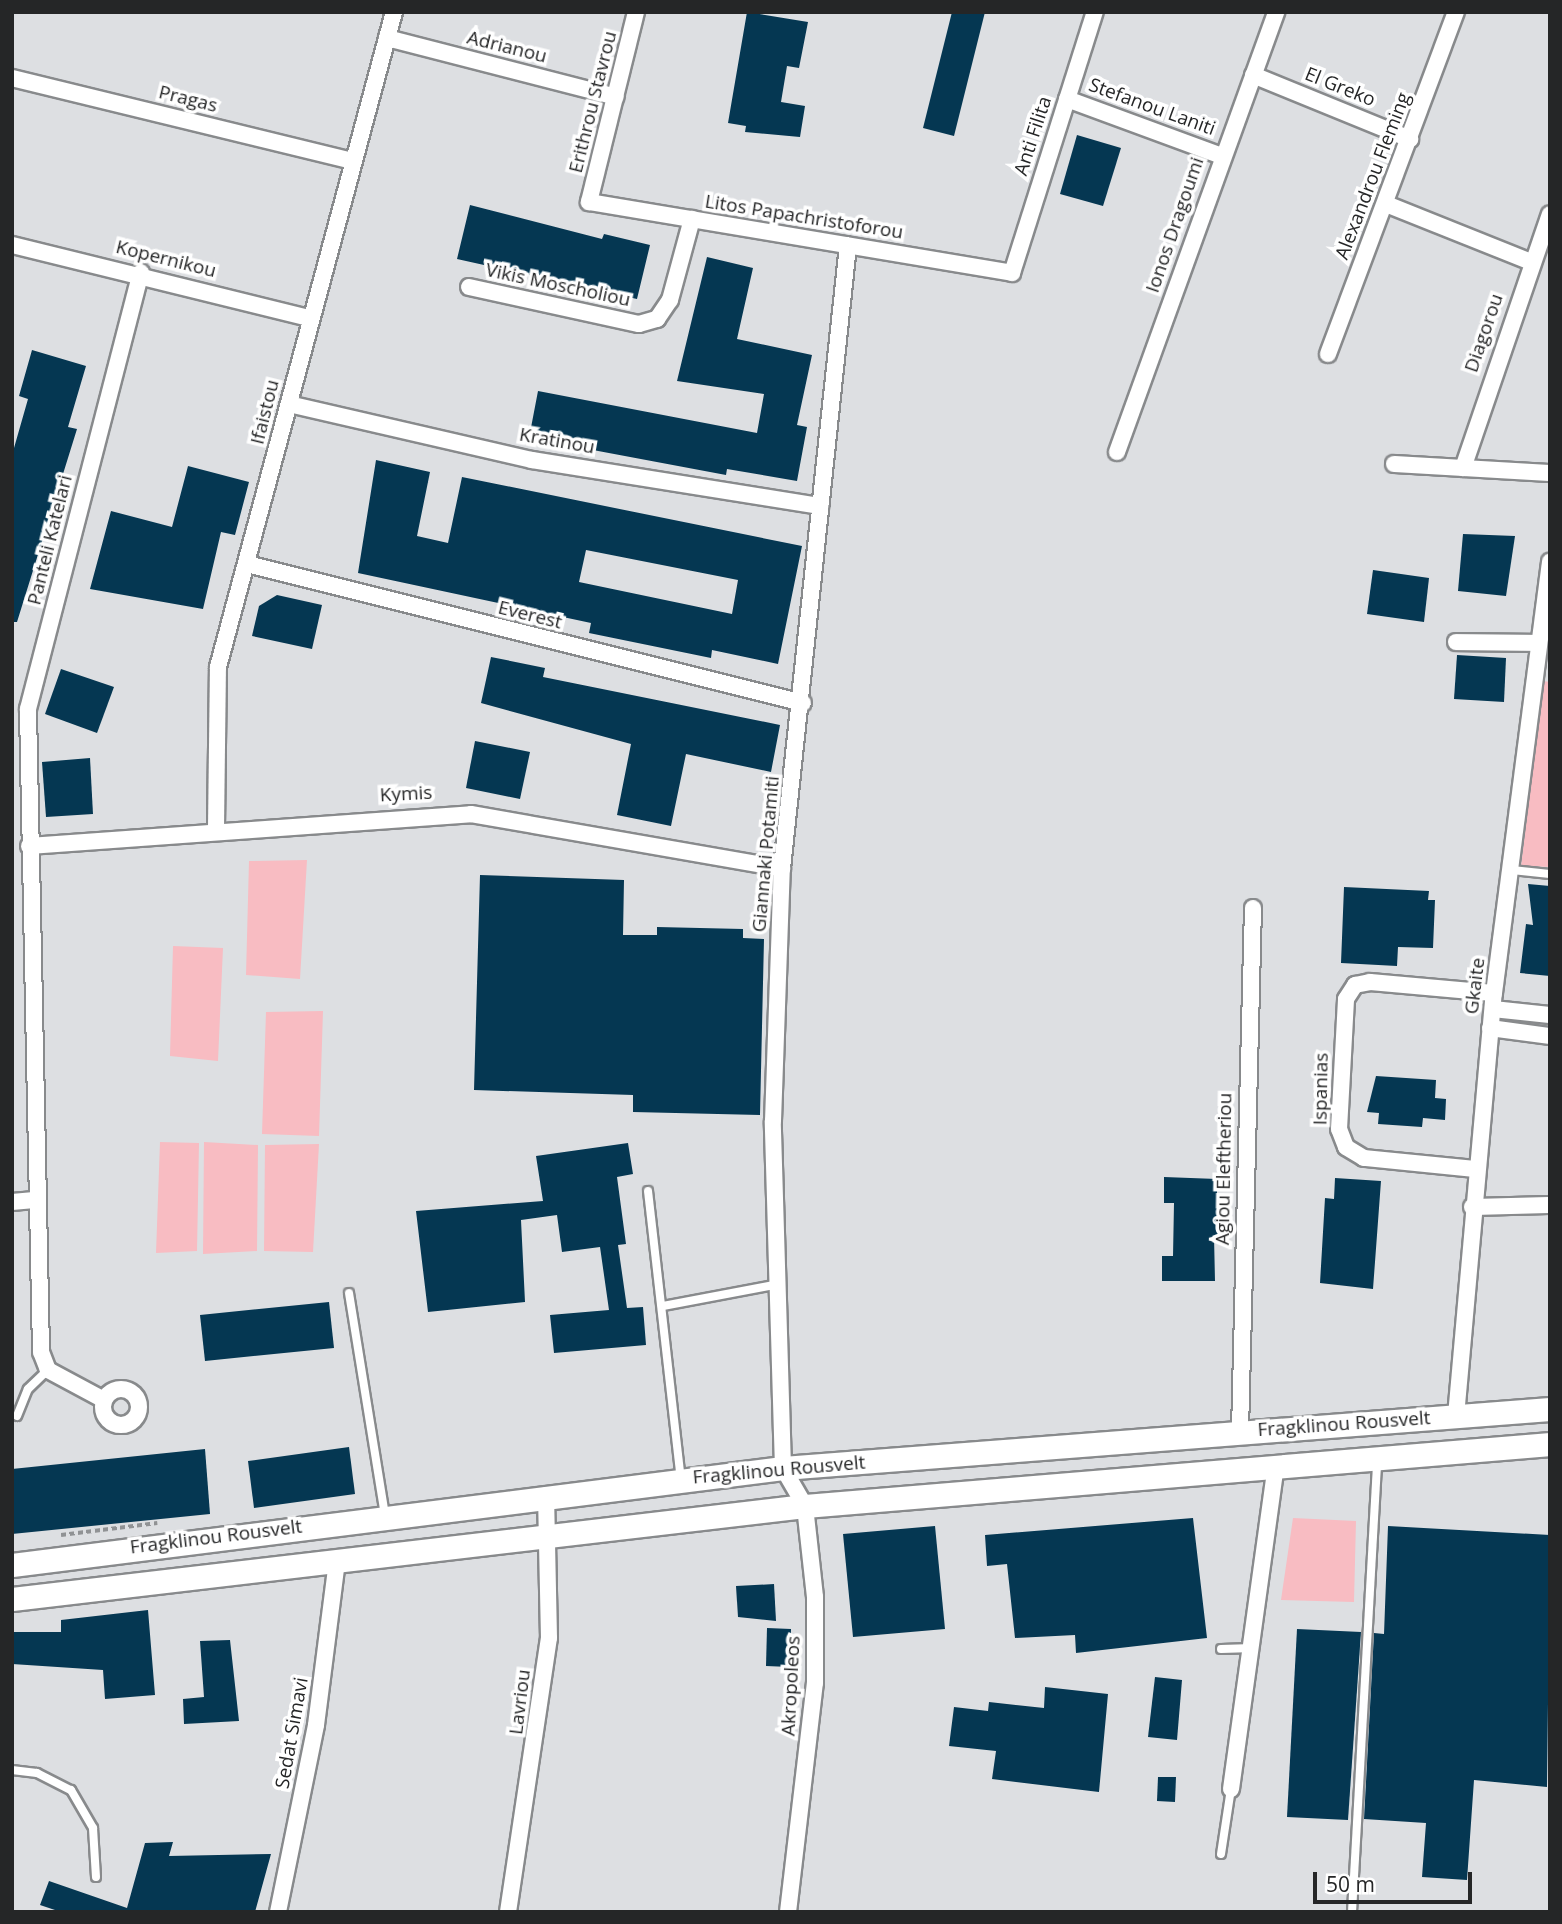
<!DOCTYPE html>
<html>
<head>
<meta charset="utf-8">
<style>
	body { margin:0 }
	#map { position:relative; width:1562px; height:1924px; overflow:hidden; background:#dddfe2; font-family:"Open Sans",sans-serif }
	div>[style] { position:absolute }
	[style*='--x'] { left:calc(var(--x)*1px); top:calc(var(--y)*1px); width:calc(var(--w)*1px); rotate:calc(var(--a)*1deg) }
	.green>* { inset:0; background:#f8bcc2 }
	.building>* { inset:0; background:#053752 }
	.path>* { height:3.5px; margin-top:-1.75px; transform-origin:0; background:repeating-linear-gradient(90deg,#909294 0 5px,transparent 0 8.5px) }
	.roads { filter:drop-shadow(2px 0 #888a8c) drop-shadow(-2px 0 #888a8c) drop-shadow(0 2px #888a8c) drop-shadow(0 -2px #888a8c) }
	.service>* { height:8px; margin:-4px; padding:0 4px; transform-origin:4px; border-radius:4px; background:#fff }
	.minor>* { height:16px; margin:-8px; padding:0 8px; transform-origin:8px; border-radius:8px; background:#fff }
	.minor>.ring { margin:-8px; padding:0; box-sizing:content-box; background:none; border:16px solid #fff; border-radius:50% }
	.secondary>* { height:23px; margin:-11.5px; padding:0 11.5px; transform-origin:11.5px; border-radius:11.5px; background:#fff }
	span { translate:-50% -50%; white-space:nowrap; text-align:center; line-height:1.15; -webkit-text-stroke:7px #fff; paint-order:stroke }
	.street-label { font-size:19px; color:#252627 }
	.frame { position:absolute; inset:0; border:14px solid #252627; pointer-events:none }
	.scale { position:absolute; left:1313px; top:1872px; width:159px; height:32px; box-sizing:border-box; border:4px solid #252627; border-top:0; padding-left:9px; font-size:21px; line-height:24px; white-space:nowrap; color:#252627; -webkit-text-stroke:5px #fff; paint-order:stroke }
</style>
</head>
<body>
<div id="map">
	<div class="green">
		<div style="clip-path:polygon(1543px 681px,1550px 682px,1550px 867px,1521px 866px)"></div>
		<div style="clip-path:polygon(307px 860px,300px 979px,246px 975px,249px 861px)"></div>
		<div style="clip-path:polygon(173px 946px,223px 948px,218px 1061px,170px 1056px)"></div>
		<div style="clip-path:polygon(323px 1011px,319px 1136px,262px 1134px,266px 1012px)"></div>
		<div style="clip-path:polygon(160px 1142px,199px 1143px,197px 1251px,156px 1253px)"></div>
		<div style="clip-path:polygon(204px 1142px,258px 1145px,257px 1251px,203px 1254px)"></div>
		<div style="clip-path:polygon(319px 1144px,313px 1252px,264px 1251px,265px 1145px)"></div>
		<div style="clip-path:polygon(1293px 1518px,1356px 1521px,1354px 1602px,1281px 1600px)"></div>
	</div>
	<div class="building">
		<div style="clip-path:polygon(747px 12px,808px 22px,799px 68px,787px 66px,781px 102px,805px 106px,800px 137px,745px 132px,746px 126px,728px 123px)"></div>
		<div style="clip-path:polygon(952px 12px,985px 12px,954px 136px,923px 128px)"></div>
		<div style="clip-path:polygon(1077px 135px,1121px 148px,1103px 206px,1060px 194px)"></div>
		<div style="clip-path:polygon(470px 205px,602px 239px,604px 234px,650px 245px,637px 299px,457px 259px)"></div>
		<div style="clip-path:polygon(707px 257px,753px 268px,737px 339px,812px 355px,797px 425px,807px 427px,797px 481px,727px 469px,726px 475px,529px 438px,538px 391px,757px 433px,764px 394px,677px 381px)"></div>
		<div style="clip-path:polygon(32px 350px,86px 366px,68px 427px,77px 429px,17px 622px,12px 622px,12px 455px,28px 399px,19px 396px)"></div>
		<div style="clip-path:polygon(evenodd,376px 460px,430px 472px,417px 536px,448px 543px,462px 477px,802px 546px,778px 664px,712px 650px,711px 658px,589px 633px,591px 623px,358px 573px,376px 460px,586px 550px,738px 580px,732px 614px,579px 582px,586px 550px)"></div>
		<div style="clip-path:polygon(188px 466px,249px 482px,235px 535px,221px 532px,203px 609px,90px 589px,111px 511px,172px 527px)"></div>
		<div style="clip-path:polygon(1463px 534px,1515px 536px,1506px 596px,1458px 591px)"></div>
		<div style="clip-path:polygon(1373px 570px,1429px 578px,1424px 622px,1367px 614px)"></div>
		<div style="clip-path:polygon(277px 595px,322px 605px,312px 649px,252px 636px,259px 606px)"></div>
		<div style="clip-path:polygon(1457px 655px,1506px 658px,1504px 702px,1454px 699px)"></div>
		<div style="clip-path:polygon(491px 657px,545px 668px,543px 677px,780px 725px,771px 772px,686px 754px,671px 826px,617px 815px,631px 744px,481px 703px)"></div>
		<div style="clip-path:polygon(61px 669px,114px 687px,97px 733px,45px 714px)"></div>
		<div style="clip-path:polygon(475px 741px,530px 752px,520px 799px,466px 788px)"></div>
		<div style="clip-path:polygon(90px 758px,93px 814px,46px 817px,42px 762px)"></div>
		<div style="clip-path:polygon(480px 875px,624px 880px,623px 935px,657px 935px,657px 927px,743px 929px,743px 938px,764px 939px,760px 1115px,633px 1112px,633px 1095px,474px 1090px)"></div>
		<div style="clip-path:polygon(1528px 884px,1550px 886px,1550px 976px,1520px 973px,1526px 924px,1533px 925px)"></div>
		<div style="clip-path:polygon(1344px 887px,1429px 891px,1428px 900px,1435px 900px,1433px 948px,1398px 947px,1397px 966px,1341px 963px)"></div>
		<div style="clip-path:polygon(1376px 1076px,1436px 1080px,1435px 1098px,1446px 1099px,1445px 1120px,1423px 1118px,1422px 1127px,1378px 1124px,1379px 1113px,1367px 1112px)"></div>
		<div style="clip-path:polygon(628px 1143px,633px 1174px,617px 1177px,626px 1244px,618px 1245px,627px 1308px,643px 1307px,646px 1345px,554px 1353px,550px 1315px,609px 1310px,600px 1247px,562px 1252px,557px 1215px,521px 1220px,525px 1302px,428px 1312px,416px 1211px,543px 1201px,536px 1156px)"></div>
		<div style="clip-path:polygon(1164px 1177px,1217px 1179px,1217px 1211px,1226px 1211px,1226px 1236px,1214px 1236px,1215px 1281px,1162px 1281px,1162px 1256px,1173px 1256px,1174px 1203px,1164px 1203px)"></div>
		<div style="clip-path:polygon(1335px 1178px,1381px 1181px,1373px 1289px,1320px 1283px,1325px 1198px,1334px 1199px)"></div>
		<div style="clip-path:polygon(329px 1302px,334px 1348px,205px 1361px,200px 1315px)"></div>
		<div style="clip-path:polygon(349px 1447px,355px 1494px,254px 1508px,248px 1461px)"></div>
		<div style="clip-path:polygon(205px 1449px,210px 1514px,12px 1534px,12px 1469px)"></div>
		<div style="clip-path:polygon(1193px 1518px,1207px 1638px,1076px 1653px,1075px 1635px,1015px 1638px,1007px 1564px,987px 1566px,985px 1535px)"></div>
		<div style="clip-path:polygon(935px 1526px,945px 1629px,853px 1637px,843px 1534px)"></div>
		<div style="clip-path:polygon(1388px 1526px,1550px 1535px,1547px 1787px,1474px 1780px,1467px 1880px,1422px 1877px,1426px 1823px,1364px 1819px,1374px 1633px,1384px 1634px)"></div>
		<div style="clip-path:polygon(774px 1584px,776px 1621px,738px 1617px,736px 1586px)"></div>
		<div style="clip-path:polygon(148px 1610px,155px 1695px,105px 1699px,103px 1670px,12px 1664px,12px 1632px,61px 1632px,61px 1620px)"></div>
		<div style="clip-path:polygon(767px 1628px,791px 1629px,790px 1667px,766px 1666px)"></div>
		<div style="clip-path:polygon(1297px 1629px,1361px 1632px,1348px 1820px,1287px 1817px)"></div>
		<div style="clip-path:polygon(230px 1640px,239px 1721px,184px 1724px,183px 1699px,204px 1697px,200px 1641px)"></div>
		<div style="clip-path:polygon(1155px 1677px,1182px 1680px,1177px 1740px,1148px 1737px)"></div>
		<div style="clip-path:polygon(1045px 1687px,1108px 1694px,1099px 1792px,992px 1779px,996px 1751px,949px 1746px,954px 1707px,988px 1711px,989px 1702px,1044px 1708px)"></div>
		<div style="clip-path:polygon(1158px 1777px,1176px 1777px,1175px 1802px,1157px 1801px)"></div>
		<div style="clip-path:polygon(173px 1842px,169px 1856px,271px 1854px,255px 1912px,61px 1912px,40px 1905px,49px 1881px,127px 1908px,145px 1843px)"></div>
	</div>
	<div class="path">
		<div style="--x:61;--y:1535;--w:97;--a:-7.1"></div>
	</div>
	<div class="roads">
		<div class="service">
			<div style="--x:1512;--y:870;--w:38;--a:6"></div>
			<div style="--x:648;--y:1191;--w:290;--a:83.5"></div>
			<div style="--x:349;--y:1293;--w:225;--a:80.8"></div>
			<div style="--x:663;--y:1306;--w:113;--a:-10.7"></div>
			<div style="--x:17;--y:1416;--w:29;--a:-68"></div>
			<div style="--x:28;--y:1389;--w:28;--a:-44"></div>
			<div style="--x:1221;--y:1649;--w:32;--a:-2"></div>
			<div style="--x:12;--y:1770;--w:25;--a:7"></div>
			<div style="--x:37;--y:1773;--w:38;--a:27"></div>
			<div style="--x:71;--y:1790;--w:44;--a:59.9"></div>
			<div style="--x:93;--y:1828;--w:49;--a:86.5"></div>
			<div style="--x:1221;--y:1854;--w:66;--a:-81.3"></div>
			<div style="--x:1352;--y:1912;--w:451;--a:-86.8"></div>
		</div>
		<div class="minor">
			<div style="--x:636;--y:12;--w:196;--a:103.9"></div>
			<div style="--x:589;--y:202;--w:429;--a:9.5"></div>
			<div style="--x:1012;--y:273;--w:274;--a:-72.4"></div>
			<div style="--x:387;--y:38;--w:236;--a:14.4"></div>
			<div style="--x:1253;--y:75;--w:170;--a:22.2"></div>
			<div style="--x:12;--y:78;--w:351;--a:13.7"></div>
			<div style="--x:1067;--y:99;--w:165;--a:20.2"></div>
			<div style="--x:1386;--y:204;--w:156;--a:21.8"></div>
			<div style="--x:12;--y:245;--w:306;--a:13.8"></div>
			<div style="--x:469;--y:287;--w:174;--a:12.3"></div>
			<div style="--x:639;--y:324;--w:19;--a:-16"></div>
			<div style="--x:657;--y:319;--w:23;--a:-56"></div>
			<div style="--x:670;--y:300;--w:84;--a:-74.8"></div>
			<div style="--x:1328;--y:354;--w:365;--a:-69.5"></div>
			<div style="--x:289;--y:404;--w:249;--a:13"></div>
			<div style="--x:532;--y:460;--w:292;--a:9.1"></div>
			<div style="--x:1117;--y:452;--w:468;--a:-70.1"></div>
			<div style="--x:1394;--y:464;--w:156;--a:3.3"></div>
			<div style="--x:1463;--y:468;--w:268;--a:-71.1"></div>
			<div style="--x:247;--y:564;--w:573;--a:14.04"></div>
			<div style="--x:1456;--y:642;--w:82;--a:0.7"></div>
			<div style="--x:216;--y:828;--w:161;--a:-89.3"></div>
			<div style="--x:218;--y:667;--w:678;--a:-74.96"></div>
			<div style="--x:29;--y:846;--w:443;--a:-4.1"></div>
			<div style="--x:471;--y:814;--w:316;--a:9.9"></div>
			<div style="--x:1493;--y:1009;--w:57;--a:6"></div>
			<div style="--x:1490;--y:1028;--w:61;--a:7.6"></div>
			<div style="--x:1475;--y:1169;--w:112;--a:-174.3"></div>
			<div style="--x:1364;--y:1158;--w:21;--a:-149"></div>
			<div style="--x:1346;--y:1147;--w:19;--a:-111"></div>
			<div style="--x:1339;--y:1129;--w:130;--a:-86.9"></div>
			<div style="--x:1346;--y:999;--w:17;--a:-57"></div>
			<div style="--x:1355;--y:985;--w:15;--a:-11"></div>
			<div style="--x:1370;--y:982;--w:124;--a:5.1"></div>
			<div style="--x:12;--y:1202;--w:25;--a:-5"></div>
			<div style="--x:1472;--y:1207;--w:78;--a:-1.5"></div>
			<div class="ring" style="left:103px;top:1389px;width:20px;height:20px"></div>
			<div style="--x:104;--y:1400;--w:64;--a:-151.8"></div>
			<div style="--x:48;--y:1370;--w:19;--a:-111"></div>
			<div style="--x:41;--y:1352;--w:643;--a:-91.16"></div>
			<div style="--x:28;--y:709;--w:451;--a:-75.5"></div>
			<div style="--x:1456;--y:1416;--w:425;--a:-84.9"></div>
			<div style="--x:1494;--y:993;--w:435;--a:-82.6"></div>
			<div style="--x:1240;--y:1431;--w:523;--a:-88.58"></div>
			<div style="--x:1231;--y:1789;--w:327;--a:-82.1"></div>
			<div style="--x:278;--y:1912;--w:191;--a:-78.5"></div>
			<div style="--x:316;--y:1725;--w:166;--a:-82.7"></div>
			<div style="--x:508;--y:1912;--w:277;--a:-81.5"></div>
			<div style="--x:549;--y:1638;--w:143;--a:-91.2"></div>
			<div style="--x:788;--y:1912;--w:231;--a:-83.3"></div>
			<div style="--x:815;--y:1683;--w:86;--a:-90"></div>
			<div style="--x:815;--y:1597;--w:92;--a:-96.3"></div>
			<div style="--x:805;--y:1506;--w:44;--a:-120.1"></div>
			<div style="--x:783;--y:1468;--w:347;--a:-91.7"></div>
			<div style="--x:773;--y:1121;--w:253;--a:-88"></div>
			<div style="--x:782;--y:868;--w:626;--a:-83.95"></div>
		</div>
		<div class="secondary">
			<div style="--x:12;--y:1565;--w:777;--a:-7.17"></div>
			<div style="--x:783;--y:1468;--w:769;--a:-4.4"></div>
			<div style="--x:12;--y:1599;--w:798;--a:-6.69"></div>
			<div style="--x:805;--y:1506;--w:748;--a:-4.76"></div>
		</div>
	</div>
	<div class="street-label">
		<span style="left:507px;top:47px;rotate:14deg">Adrianou</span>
		<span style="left:1340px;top:87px;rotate:22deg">El Greko</span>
		<span style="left:188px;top:99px;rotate:14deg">Pragas</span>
		<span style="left:593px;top:102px;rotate:-76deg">Erithrou Stavrou</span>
		<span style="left:1152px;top:107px;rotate:20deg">Stefanou Laniti</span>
		<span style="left:1033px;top:136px;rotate:-72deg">Anti Filita</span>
		<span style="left:1373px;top:176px;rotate:-69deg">Alexandrou Fleming</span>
		<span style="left:804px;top:217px;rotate:9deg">Litos Papachristoforou</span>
		<span style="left:1175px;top:225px;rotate:-71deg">Ionos Dragoumi</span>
		<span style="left:166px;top:259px;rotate:14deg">Kopernikou</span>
		<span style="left:558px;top:285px;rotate:12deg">Vikis Moscholiou</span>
		<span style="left:1484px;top:333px;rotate:-71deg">Diagorou</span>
		<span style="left:265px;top:412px;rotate:-76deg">Ifaistou</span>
		<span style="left:557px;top:441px;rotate:10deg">Kratinou</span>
		<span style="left:50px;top:540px;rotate:-76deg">Panteli Katelari</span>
		<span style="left:530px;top:615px;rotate:14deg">Everest</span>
		<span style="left:406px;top:794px;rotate:-3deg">Kymis</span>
		<span style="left:766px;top:854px;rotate:-85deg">Giannaki Potamiti</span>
		<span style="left:1475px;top:986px;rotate:-83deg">Gkaite</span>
		<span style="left:1321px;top:1089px;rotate:-89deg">Ispanias</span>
		<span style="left:1224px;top:1169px;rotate:-89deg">Agiou Eleftheriou</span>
		<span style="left:1344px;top:1424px;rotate:-4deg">Fragklinou Rousvelt</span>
		<span style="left:779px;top:1470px;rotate:-5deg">Fragklinou Rousvelt</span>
		<span style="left:216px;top:1537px;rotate:-7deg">Fragklinou Rousvelt</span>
		<span style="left:791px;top:1686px;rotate:-87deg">Akropoleos</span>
		<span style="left:520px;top:1702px;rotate:-83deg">Lavriou</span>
		<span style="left:292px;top:1733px;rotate:-80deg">Sedat Simavi</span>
	</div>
	<div class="frame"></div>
	<div class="scale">50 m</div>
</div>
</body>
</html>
